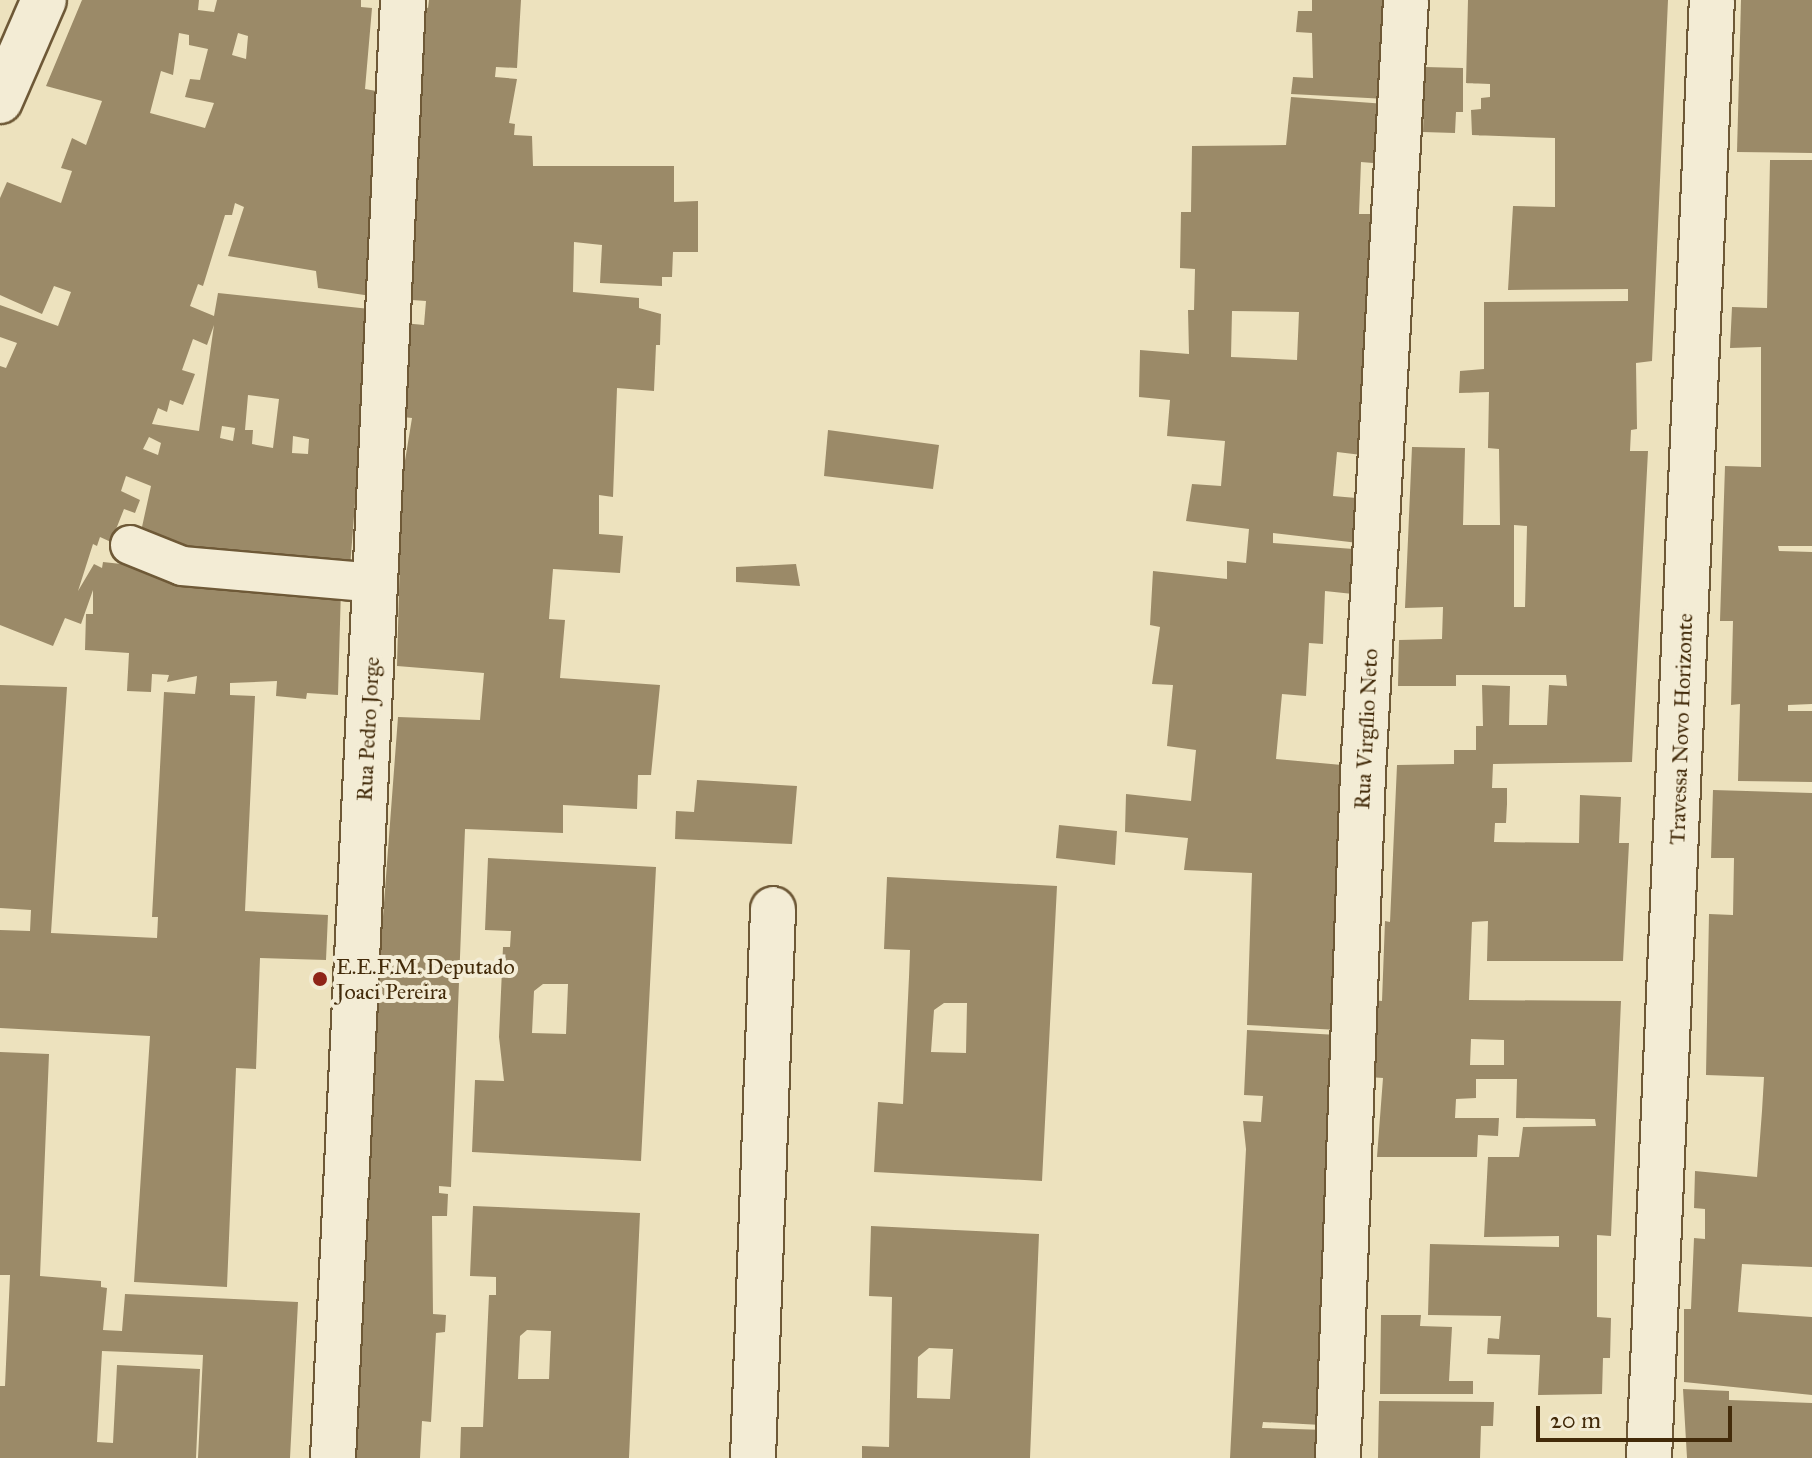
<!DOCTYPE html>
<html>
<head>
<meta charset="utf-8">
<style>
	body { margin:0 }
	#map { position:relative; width:1812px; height:1458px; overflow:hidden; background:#ede2be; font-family:"IM FELL Great Primer",serif }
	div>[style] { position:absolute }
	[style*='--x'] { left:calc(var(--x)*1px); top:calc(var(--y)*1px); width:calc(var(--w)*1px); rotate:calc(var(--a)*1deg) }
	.building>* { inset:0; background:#9b8a68 }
	.roads { filter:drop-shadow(2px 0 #6e5937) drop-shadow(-2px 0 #6e5937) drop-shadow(0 2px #6e5937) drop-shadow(0 -2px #6e5937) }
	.lane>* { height:38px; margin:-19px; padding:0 19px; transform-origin:19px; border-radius:19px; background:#f3ecd5 }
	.street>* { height:44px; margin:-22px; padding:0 22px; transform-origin:22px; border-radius:22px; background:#f3ecd5 }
	.dots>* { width:22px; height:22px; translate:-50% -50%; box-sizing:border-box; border:4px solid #f3ecd5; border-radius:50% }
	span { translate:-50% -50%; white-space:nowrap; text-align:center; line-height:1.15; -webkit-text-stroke:8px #f3ecd5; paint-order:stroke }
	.street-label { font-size:22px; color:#432b0a }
	.poi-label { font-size:22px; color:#432b0a }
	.left { translate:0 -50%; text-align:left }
	.scale { position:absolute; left:1536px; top:1406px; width:196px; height:36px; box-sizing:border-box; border:4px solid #432b0a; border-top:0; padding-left:10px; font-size:24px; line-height:28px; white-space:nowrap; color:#432b0a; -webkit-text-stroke:6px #f3ecd5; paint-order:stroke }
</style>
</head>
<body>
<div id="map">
	<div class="building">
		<div style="clip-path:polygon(evenodd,82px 0,199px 0,198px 10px,214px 12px,217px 0,361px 0,361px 7px,372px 8px,365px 89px,382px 92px,371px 296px,318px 288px,316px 271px,228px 256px,244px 207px,235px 203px,232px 215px,225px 215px,203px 286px,198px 284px,190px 306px,214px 316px,218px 293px,370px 309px,350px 568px,261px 565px,262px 554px,223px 552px,222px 564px,140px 536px,151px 486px,126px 476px,121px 491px,140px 500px,135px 513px,124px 509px,111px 542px,100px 537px,97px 546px,93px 544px,78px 591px,94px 564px,102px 568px,103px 562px,341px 588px,338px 695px,307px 693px,306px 699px,276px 696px,277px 681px,230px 683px,230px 695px,255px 696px,245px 911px,328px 915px,326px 960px,260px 958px,256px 1069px,236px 1068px,227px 1287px,134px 1282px,150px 1036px,0 1028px,0 930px,30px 931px,31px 910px,0 908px,0 685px,67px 687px,51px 933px,157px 938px,158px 917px,152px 917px,164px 692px,195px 694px,197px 676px,167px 682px,169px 675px,152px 674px,151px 692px,127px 691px,129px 653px,85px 650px,86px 614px,93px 614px,93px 590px,81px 624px,65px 618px,53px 646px,0 625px,0 366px,6px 368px,17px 343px,0 337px,0 305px,58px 326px,71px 292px,54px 286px,42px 314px,0 295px,0 198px,7px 182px,61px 203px,72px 171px,61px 168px,72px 138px,86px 145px,102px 101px,46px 86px,82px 0,179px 33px,189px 35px,189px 45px,208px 49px,200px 80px,190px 79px,185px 97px,214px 103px,205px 128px,150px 113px,161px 71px,173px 75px,179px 33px,82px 0,238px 33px,248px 36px,246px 59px,232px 55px,238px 33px,82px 0,214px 325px,199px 431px,152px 424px,158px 408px,167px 412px,170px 400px,183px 405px,195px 374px,182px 370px,193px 339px,207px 345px,214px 325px,82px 0,248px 395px,279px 399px,273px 448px,252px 444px,253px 430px,245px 430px,248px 395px,82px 0,222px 426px,235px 428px,233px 441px,220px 438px,222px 426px,82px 0,293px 436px,309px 439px,308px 454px,292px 453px,293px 436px,82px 0,149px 437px,161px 443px,158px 455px,143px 449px,149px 437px)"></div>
		<div style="clip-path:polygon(429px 0,521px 0,517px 68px,496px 67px,495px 77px,517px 79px,509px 123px,515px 124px,514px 135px,532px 136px,533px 166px,674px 166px,674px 202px,698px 201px,698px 252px,673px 252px,672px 277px,662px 277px,662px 286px,600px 283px,602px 245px,574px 242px,573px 292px,639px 298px,639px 308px,661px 314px,660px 345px,656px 345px,654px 391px,617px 388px,613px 497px,599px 495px,599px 534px,623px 536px,620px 573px,553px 569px,549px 619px,565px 620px,560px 678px,660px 685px,651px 775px,638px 775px,637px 809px,563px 805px,563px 833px,465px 829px,451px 1187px,439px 1186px,439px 1193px,448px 1194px,447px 1216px,432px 1216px,433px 1314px,446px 1315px,445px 1332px,436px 1333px,431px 1422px,422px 1421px,420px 1458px,350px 1458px,357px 1268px,365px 1268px,374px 942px,381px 943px,398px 717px,480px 720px,484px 673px,397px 666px,402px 479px,412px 418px,403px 417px,403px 323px,424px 325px,426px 301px,412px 300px,413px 278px,406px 278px,422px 6px,428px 8px)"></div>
		<div style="clip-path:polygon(1312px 0,1388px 0,1387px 99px,1291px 94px,1293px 77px,1313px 78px,1312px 33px,1296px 32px,1298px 11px,1312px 11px)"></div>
		<div style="clip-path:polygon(evenodd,1468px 0,1668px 0,1652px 361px,1636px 363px,1637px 429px,1631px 430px,1630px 451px,1648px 451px,1632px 762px,1493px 764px,1492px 788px,1507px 788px,1507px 804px,1506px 823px,1495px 823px,1494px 842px,1579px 843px,1580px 795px,1621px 797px,1619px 843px,1629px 843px,1623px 961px,1487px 961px,1488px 921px,1472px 922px,1469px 1000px,1621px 1001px,1611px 1236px,1597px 1235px,1597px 1317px,1611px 1318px,1610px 1358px,1603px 1358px,1602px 1394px,1538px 1395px,1540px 1355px,1487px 1354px,1488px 1338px,1499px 1339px,1501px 1316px,1428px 1315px,1430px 1244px,1559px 1247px,1559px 1236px,1484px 1237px,1488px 1157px,1519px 1157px,1523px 1127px,1596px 1126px,1595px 1119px,1516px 1118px,1517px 1079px,1476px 1079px,1476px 1098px,1456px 1099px,1455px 1118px,1499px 1118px,1498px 1136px,1478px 1135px,1477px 1157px,1377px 1157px,1383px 1078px,1369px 1077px,1372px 1000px,1382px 1001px,1385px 921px,1390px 922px,1397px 765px,1454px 764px,1454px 750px,1476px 750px,1476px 726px,1483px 726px,1482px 685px,1510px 686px,1509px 725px,1547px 725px,1549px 685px,1567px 686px,1566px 675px,1456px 675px,1456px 686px,1398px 686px,1399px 640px,1442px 639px,1443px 607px,1405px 608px,1412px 447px,1465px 448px,1463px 525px,1500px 525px,1499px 449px,1488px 448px,1489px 392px,1459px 393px,1460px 371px,1484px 369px,1484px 302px,1628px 301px,1628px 289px,1508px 290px,1513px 206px,1555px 207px,1555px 138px,1472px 135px,1471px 110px,1481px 109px,1481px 98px,1490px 97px,1490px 84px,1466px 83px,1468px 0,1514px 525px,1527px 526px,1525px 607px,1514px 607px,1514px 525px,1468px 0,1471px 1039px,1504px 1040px,1504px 1065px,1470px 1065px,1471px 1039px)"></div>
		<div style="clip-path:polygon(1741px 0,1812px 0,1812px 153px,1737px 152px)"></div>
		<div style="clip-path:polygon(1425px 67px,1463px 68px,1463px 112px,1456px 112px,1455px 133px,1423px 132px)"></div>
		<div style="clip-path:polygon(evenodd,1291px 97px,1386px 104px,1385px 164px,1361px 162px,1359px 214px,1381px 214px,1370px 456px,1337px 452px,1333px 496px,1368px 499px,1367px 544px,1273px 533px,1273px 543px,1367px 550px,1353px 594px,1325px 591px,1323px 644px,1309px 643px,1306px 696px,1282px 694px,1276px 759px,1342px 765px,1337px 821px,1345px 820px,1338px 1030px,1247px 1025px,1252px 873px,1184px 870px,1188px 838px,1125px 832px,1126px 794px,1191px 801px,1196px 750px,1167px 746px,1173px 685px,1152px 684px,1160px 627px,1150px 625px,1153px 571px,1227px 579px,1227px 561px,1246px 563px,1249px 529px,1186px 521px,1192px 484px,1221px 486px,1225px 441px,1167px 436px,1170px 400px,1139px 397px,1140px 350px,1189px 354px,1188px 310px,1194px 310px,1195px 269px,1180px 268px,1181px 212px,1191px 212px,1192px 146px,1286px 145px,1291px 97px,1232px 311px,1299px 312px,1297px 360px,1231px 357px,1232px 311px)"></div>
		<div style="clip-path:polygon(1770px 160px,1812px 160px,1812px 546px,1778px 546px,1779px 551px,1812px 552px,1812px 704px,1788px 705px,1788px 711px,1812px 711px,1812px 782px,1738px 781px,1740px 704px,1731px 705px,1733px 621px,1720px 621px,1725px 466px,1761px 467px,1761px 347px,1730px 348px,1732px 307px,1767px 308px)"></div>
		<div style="clip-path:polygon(828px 430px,939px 445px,933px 489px,824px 476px)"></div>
		<div style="clip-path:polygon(796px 564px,800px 586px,736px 582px,736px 567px)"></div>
		<div style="clip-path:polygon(697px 780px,797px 786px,792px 844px,675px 839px,676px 811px,694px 812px)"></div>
		<div style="clip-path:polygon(1713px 790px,1812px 793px,1812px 1267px,1742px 1264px,1738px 1312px,1812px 1317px,1812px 1395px,1684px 1382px,1684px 1309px,1691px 1309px,1694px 1238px,1705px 1239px,1705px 1209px,1694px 1208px,1695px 1171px,1757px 1177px,1762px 1111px,1764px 1077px,1706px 1075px,1709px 914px,1733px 915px,1734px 858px,1711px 858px)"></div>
		<div style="clip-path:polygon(1059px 825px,1117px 831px,1115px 865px,1056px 858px)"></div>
		<div style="clip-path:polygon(evenodd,488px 858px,656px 867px,641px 1161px,472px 1152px,475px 1080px,504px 1081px,499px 1037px,503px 947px,510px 947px,511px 931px,485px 930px,488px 858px,543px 984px,568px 984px,566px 1034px,532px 1033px,534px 991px,543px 984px)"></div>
		<div style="clip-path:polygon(evenodd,887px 877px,1057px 886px,1042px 1181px,874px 1172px,878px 1102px,903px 1104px,909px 977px,910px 950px,884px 949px,887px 877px,944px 1003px,967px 1003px,966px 1053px,931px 1052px,934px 1010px,944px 1003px)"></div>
		<div style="clip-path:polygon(1247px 1030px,1338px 1035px,1322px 1425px,1263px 1422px,1262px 1428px,1326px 1430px,1325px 1458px,1230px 1458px,1246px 1149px,1243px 1121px,1261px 1122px,1263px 1096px,1244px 1095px)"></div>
		<div style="clip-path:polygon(0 1052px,49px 1054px,40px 1276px,101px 1281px,101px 1287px,107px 1288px,103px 1330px,122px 1331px,125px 1294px,298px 1302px,290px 1458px,198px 1458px,203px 1355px,102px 1351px,97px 1442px,113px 1443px,117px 1365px,200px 1369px,196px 1458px,0 1458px,0 1386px,5px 1386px,10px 1275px,0 1275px)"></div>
		<div style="clip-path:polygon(evenodd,473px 1206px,640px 1213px,629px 1458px,460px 1458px,461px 1427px,483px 1427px,489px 1295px,496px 1295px,496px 1277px,470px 1276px,473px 1206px,527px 1330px,551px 1331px,549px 1379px,518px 1379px,520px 1336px,527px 1330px)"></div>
		<div style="clip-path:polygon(evenodd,871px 1226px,1039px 1234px,1030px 1458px,862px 1458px,862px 1446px,889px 1447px,892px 1297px,869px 1296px,871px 1226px,929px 1348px,953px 1349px,950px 1399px,917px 1398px,918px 1357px,929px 1348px)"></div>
		<div style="clip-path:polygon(1381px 1315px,1421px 1315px,1420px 1326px,1452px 1327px,1449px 1381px,1473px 1381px,1473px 1394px,1380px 1394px)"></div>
		<div style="clip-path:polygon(1683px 1389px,1729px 1391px,1729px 1400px,1812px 1403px,1812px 1458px,1687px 1458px)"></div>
		<div style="clip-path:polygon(1379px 1401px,1494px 1402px,1493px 1426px,1481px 1426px,1480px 1458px,1378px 1458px)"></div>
	</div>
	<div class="roads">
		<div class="lane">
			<div style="--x:130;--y:545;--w:56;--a:22"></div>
			<div style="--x:182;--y:566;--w:194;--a:5"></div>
		</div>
		<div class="street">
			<div style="--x:0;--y:101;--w:110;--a:-66.5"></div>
			<div style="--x:333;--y:1458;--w:1460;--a:-87.25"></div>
			<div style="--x:753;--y:1458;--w:549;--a:-87.91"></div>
			<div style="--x:1338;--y:1458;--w:684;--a:-87.91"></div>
			<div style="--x:1363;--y:774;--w:775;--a:-86.82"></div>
			<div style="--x:1649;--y:1458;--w:1459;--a:-87.53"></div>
		</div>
	</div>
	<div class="dots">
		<div style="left:320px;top:979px;background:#8f2418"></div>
	</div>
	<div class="street-label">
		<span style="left:368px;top:729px;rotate:-87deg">Rua Pedro Jorge</span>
		<span style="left:1366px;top:729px;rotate:-87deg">Rua Virgílio Neto</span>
		<span style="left:1681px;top:729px;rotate:-88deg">Travessa Novo Horizonte</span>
	</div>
	<div class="poi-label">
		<span class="left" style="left:336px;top:979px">E.E.F.M. Deputado<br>Joaci Pereira</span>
	</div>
	<div class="scale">20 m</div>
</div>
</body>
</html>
